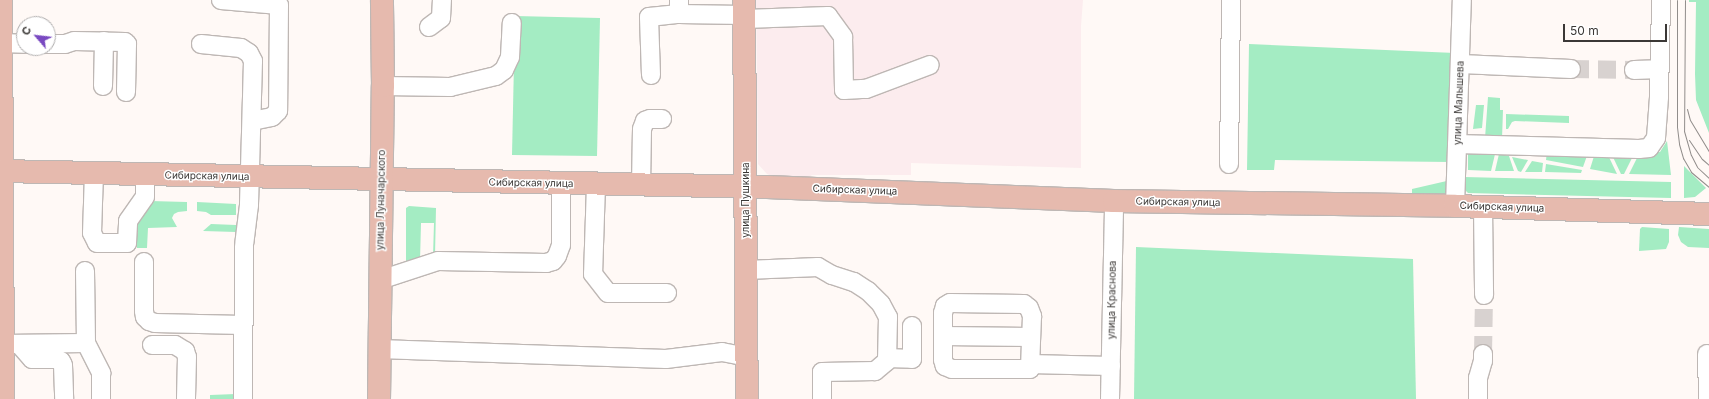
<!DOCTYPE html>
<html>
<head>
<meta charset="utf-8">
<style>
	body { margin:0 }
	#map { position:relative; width:1709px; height:399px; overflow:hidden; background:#fff9f6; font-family:Inter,sans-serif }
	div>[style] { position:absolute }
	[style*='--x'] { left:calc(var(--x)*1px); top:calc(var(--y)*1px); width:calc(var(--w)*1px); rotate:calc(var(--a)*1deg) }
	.education>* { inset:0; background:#fcecee }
	.green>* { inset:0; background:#a4ecc3 }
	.minor-tunnel>* { height:18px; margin-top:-9px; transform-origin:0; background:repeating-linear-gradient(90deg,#d8d2d0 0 18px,transparent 0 27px) }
	.roads { filter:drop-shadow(1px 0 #beb7b4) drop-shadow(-1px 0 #beb7b4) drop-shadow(0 1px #beb7b4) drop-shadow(0 -1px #beb7b4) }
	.minor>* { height:18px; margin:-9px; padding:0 9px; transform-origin:9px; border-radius:9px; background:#fff }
	.major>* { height:22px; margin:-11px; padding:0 11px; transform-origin:11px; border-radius:11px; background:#e6baae }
	.tram>* { height:1px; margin:-0.5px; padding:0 0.5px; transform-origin:0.5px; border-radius:0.5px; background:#918d8b }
	span { translate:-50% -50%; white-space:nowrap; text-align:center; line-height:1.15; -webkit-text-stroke:3px #fff; paint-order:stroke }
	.street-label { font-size:10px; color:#3b3836 }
	.north { position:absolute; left:16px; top:16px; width:40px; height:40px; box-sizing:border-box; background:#fff; border:1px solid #b1afaf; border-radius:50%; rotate:298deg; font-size:11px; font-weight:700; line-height:16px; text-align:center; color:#3b3836 }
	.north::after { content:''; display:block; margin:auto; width:14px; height:18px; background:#7949c1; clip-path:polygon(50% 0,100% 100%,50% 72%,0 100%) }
	.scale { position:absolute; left:1563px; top:24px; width:104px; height:18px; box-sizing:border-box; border:2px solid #3b3836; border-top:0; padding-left:5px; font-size:12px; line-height:14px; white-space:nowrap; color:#3b3836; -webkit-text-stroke:3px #fff; paint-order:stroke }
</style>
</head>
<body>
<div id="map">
	<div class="education">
		<div style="clip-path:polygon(756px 0,1083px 0,1081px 26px,1081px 168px,911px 163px,911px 175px,812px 175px,809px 177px,772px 176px,767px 174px,758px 164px,758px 157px)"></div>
	</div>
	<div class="green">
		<div style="clip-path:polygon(1689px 0,1709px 0,1709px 133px,1696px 100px,1695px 74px,1696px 2px,1689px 2px)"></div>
		<div style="clip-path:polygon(515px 16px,600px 18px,597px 156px,512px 155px)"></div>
		<div style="clip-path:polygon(1249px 44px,1455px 53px,1450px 162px,1275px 160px,1274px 170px,1247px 170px)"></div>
		<div style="clip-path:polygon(1488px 97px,1500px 98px,1500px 110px,1503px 110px,1502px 139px,1485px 138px)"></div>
		<div style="clip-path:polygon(1476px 105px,1484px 105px,1482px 128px,1473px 129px)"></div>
		<div style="clip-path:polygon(1506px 114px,1569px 116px,1569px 123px,1515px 121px,1512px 122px,1508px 129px,1506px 129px)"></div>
		<div style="clip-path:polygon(1667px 141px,1671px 175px,1629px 174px,1639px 154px,1660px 152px)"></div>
		<div style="clip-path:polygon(1496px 150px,1491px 171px,1468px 170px,1468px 151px)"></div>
		<div style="clip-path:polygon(1547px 151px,1588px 153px,1583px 167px,1546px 160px)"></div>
		<div style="clip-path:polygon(1595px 153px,1607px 153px,1617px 174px,1590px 169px)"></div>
		<div style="clip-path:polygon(1611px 153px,1634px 154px,1624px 174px,1621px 174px)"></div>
		<div style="clip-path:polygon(1499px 154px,1509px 156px,1514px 171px,1495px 171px)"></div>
		<div style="clip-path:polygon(1512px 157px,1528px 160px,1521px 172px,1518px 171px)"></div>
		<div style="clip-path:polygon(1532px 161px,1543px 163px,1542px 172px,1525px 172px)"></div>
		<div style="clip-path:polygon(1546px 164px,1582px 170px,1581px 173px,1545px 172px)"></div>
		<div style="clip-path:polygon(1684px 166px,1706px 188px,1695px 197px,1684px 198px)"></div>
		<div style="clip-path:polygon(1464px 177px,1671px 182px,1671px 198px,1468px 193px,1464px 189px)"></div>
		<div style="clip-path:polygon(1451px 180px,1446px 195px,1412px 195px,1412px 189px)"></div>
		<div style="clip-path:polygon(150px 201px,187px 202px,187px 211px,178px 212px,174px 214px,172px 218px,177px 227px,148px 228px,147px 248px,137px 248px,136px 221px)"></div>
		<div style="clip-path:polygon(197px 202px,236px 204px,236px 215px,211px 215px,206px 212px,197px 211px)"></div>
		<div style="clip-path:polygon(409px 206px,436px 208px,435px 256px,433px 257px,434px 223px,421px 223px,420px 262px,406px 267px,406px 208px)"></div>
		<div style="clip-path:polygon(211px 224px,236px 225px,236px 232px,203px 231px)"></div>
		<div style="clip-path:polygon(1642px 227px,1669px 229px,1669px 242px,1666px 249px,1639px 251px,1640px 229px)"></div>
		<div style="clip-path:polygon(1679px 227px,1709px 229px,1709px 248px,1688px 247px,1681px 242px,1678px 235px)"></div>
		<div style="clip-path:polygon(1136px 247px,1413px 259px,1416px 399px,1134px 399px)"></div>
		<div style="clip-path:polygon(236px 394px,236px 399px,210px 399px,210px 395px)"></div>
	</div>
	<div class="minor-tunnel">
		<div style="--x:1571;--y:69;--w:63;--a:0.9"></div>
		<div style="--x:1483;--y:354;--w:59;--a:-89"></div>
	</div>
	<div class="roads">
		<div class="minor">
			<div style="--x:221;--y:0;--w:58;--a:4.9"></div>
			<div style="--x:279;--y:5;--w:106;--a:90.5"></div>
			<div style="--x:278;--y:111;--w:8;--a:135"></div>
			<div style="--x:272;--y:117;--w:20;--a:169"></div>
			<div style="--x:679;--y:0;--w:14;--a:90"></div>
			<div style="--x:679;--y:14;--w:65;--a:0.9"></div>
			<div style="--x:745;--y:19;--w:83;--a:-2.1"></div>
			<div style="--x:828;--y:16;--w:26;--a:54"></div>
			<div style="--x:843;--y:37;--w:53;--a:88.9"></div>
			<div style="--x:844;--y:90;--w:22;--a:-3"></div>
			<div style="--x:866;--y:89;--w:68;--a:-20.6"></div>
			<div style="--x:429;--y:27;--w:15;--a:-37"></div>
			<div style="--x:441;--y:18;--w:18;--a:-87"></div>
			<div style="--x:1;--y:43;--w:23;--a:2"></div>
			<div style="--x:48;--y:44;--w:17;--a:0"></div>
			<div style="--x:65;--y:44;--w:9;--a:-18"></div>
			<div style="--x:74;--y:41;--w:51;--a:1.1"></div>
			<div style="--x:125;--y:42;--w:3;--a:45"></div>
			<div style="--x:127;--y:44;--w:48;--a:91.2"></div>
			<div style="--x:201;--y:44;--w:40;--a:5.7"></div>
			<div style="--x:241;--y:48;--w:9;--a:32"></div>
			<div style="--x:249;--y:53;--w:9;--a:63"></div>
			<div style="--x:253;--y:61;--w:144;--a:91.6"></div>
			<div style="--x:249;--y:205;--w:38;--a:97"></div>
			<div style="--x:1461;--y:64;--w:110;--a:2.6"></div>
			<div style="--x:1634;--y:70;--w:25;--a:-2"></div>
			<div style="--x:651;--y:75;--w:58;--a:-92"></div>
			<div style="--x:649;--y:17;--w:30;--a:-6"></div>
			<div style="--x:103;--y:86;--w:45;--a:-88.7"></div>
			<div style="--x:383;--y:86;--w:67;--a:0.9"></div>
			<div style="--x:450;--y:87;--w:47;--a:-13.4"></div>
			<div style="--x:496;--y:76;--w:10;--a:-37"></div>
			<div style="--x:504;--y:70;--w:14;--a:-65"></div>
			<div style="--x:510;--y:57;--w:34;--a:-87"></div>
			<div style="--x:1457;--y:144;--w:182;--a:1.6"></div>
			<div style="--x:1639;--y:149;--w:10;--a:-6"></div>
			<div style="--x:1649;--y:148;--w:12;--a:-55"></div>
			<div style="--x:1656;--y:138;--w:41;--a:-85.8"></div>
			<div style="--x:1659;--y:97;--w:97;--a:-88.8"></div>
			<div style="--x:1229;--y:164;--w:164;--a:-89.3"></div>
			<div style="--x:94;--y:173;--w:60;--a:91.9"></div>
			<div style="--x:92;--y:233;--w:11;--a:63"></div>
			<div style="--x:97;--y:243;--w:30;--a:0"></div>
			<div style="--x:127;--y:243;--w:22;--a:-87"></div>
			<div style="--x:128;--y:221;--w:29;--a:-55"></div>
			<div style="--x:145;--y:197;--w:23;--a:-90"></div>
			<div style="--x:596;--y:185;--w:89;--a:91.9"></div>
			<div style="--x:593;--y:274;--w:24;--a:52"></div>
			<div style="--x:608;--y:293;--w:59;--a:0"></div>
			<div style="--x:641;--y:186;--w:57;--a:-89"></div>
			<div style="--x:642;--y:129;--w:9;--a:-69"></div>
			<div style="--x:645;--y:121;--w:5;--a:-22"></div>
			<div style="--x:650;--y:119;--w:12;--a:0"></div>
			<div style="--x:1455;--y:206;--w:206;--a:-88.1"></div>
			<div style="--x:1483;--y:207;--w:88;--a:89.3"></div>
			<div style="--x:144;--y:262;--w:49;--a:90"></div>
			<div style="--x:144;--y:311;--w:6;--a:81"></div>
			<div style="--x:145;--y:317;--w:6;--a:45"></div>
			<div style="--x:149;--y:321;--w:6;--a:18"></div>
			<div style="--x:155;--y:323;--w:88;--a:1.3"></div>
			<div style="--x:746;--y:270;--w:72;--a:-2.4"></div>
			<div style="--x:818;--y:267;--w:16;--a:30"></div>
			<div style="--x:832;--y:275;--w:23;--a:18"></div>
			<div style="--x:854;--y:282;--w:17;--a:33"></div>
			<div style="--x:868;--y:291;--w:18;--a:45"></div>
			<div style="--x:881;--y:304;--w:15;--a:62"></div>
			<div style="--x:888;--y:317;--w:44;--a:91.3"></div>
			<div style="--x:887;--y:361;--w:16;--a:140"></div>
			<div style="--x:875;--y:371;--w:53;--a:178.9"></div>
			<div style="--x:822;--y:372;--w:27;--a:90"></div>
			<div style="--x:85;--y:271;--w:72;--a:89.2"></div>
			<div style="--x:380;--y:280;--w:61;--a:-18.1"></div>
			<div style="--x:438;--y:261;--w:108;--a:1.1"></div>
			<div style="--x:546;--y:263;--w:7;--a:-16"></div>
			<div style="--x:553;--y:261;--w:6;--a:-51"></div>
			<div style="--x:557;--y:256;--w:12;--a:-70"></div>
			<div style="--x:561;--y:245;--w:61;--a:-90"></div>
			<div style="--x:950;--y:303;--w:74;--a:0.8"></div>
			<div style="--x:1024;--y:304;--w:6;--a:39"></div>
			<div style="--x:1029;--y:308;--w:9;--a:69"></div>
			<div style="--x:1032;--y:316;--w:53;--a:92.2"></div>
			<div style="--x:1030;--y:369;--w:78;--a:180"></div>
			<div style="--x:952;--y:369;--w:8;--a:-157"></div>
			<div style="--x:945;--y:366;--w:6;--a:-108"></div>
			<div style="--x:943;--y:360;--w:47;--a:-90"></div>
			<div style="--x:943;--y:313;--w:7;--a:-74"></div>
			<div style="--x:945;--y:306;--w:6;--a:-31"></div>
			<div style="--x:943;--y:336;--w:88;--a:0.7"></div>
			<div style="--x:3;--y:344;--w:83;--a:-0.7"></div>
			<div style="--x:86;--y:343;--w:34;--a:63"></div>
			<div style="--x:101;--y:373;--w:26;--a:90"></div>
			<div style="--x:19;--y:344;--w:20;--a:49"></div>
			<div style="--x:32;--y:359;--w:24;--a:0"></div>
			<div style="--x:56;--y:359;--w:5;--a:22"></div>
			<div style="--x:61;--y:361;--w:4;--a:63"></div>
			<div style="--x:63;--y:365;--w:34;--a:88"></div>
			<div style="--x:152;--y:345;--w:23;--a:0"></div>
			<div style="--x:175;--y:345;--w:12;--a:31"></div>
			<div style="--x:185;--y:351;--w:6;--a:72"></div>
			<div style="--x:187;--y:357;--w:42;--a:91.4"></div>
			<div style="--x:379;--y:349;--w:287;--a:2"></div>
			<div style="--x:666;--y:359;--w:56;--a:-7.1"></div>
			<div style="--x:722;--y:352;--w:26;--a:11"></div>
			<div style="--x:1707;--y:354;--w:45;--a:88.7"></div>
			<div style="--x:887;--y:358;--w:25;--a:2"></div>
			<div style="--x:912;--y:359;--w:33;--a:-90"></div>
			<div style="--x:1030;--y:364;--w:81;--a:1.4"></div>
			<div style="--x:243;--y:399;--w:153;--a:-89.6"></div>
			<div style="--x:1110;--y:399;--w:198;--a:-88.8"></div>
			<div style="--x:1478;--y:399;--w:21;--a:-90"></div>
			<div style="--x:1478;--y:378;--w:18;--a:-74"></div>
			<div style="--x:1483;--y:361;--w:7;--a:-90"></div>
		</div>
		<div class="major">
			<div style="--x:1;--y:0;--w:399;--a:89.7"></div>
			<div style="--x:744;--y:0;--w:399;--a:89.6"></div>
			<div style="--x:0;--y:171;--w:767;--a:1.2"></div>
			<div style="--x:767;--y:187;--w:347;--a:2.3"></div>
			<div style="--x:1114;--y:201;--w:341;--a:0.8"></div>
			<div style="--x:1455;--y:206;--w:254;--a:1.8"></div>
			<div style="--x:379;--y:399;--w:313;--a:-89.3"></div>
			<div style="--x:383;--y:86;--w:86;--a:-90.7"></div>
		</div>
	</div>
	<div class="tram">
		<div style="--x:1677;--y:0;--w:127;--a:90"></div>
		<div style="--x:1677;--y:127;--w:17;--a:83"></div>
		<div style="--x:1679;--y:144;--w:15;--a:74"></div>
		<div style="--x:1683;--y:158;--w:16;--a:60"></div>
		<div style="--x:1691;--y:172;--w:23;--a:40"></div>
		<div style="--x:1685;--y:0;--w:131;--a:90.4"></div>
		<div style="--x:1684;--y:131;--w:25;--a:74"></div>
		<div style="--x:1691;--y:155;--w:13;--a:63"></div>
		<div style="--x:1697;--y:167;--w:16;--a:43"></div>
		<div style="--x:1687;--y:109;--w:11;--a:75"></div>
		<div style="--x:1690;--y:120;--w:37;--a:59"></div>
		<div style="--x:1689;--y:140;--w:23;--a:56"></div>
		<div style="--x:1702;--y:159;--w:9;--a:41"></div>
	</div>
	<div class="street-label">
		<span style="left:1459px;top:103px;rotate:-88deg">улица Малышева</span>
		<span style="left:207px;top:176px;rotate:1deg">Сибирская улица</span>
		<span style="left:531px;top:183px;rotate:1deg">Сибирская улица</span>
		<span style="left:855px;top:190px;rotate:2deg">Сибирская улица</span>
		<span style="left:381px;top:200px;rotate:-89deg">улица Луначарского</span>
		<span style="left:746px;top:200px;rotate:-90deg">улица Пушкина</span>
		<span style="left:1178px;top:202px;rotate:1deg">Сибирская улица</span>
		<span style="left:1502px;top:207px;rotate:2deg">Сибирская улица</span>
		<span style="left:1112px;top:300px;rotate:-89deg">улица Краснова</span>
	</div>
	<div class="north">С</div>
	<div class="scale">50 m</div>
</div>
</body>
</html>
